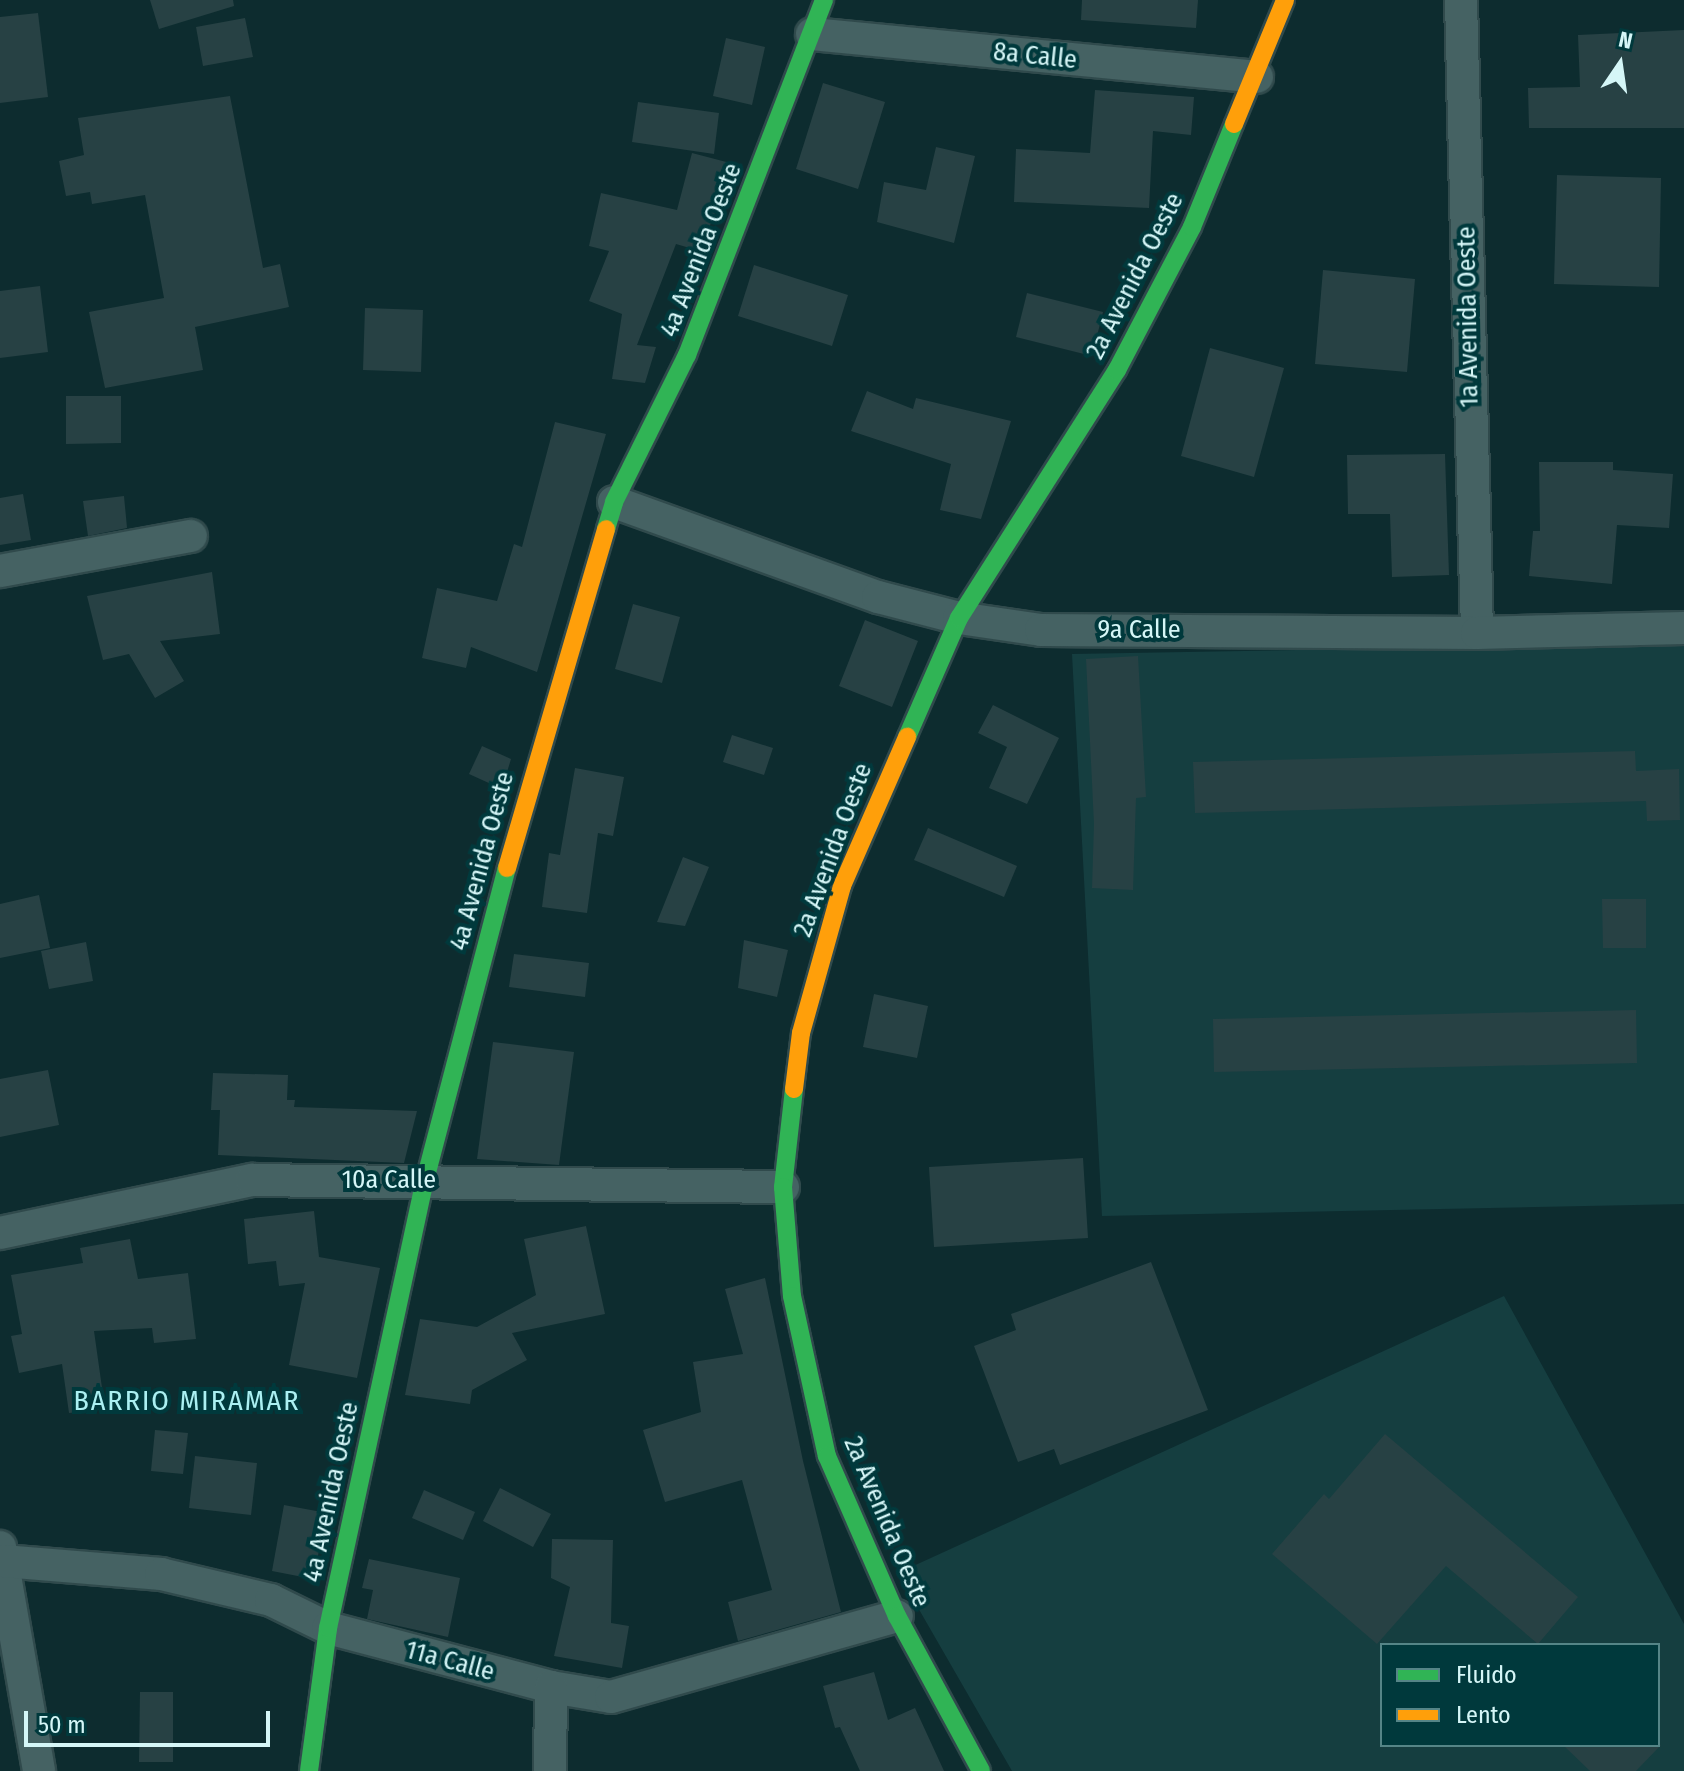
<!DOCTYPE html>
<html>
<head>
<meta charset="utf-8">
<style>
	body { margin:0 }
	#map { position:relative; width:1684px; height:1771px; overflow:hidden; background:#0d2c2f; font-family:"Fira Sans Condensed",sans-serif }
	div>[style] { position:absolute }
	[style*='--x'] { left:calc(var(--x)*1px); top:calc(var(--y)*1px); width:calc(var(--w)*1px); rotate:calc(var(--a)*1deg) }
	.built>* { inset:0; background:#153e40 }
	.building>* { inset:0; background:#274144 }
	.roads { filter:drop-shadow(2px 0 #304a4c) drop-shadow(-2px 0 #304a4c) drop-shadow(0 2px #304a4c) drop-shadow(0 -2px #304a4c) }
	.street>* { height:32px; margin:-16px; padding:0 16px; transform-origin:16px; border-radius:16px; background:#456263 }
	.fast>* { height:18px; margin:-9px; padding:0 9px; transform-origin:9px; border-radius:9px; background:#30b455 }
	.slow>* { height:18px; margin:-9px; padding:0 9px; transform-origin:9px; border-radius:9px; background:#ff9f0a }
	span { translate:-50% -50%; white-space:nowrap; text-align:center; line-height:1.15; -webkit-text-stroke:8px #00393c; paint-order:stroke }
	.street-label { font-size:26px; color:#d5f6f7 }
	.neighbourhood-label { font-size:28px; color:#abf0f2; letter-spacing:2px }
	.legend { position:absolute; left:1380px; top:1643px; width:280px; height:104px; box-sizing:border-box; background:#00393c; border:2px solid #558587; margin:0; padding:10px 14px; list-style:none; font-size:24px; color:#d5f6f7 }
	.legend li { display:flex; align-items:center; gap:16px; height:40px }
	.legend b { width:40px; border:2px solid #558587 }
	.north { position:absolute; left:1580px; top:24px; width:80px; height:80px; -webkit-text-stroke:6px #00393c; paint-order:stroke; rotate:13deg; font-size:22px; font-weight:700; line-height:32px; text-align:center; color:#d5f6f7 }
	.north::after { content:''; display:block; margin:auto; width:28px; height:36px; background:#d5f6f7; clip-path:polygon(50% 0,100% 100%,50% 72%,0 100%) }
	.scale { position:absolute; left:24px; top:1711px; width:246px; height:36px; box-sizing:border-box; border:4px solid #d5f6f7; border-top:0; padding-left:10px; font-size:24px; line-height:28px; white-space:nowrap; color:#d5f6f7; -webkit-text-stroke:6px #00393c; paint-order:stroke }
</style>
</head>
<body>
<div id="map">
	<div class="built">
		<div style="clip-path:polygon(1684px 643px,1684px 1204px,1102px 1216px,1072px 654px)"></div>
		<div style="clip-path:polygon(evenodd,1504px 1296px,1684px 1624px,1684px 1771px,1012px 1771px,898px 1573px,1504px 1296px,1382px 1645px,1658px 1645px,1658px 1745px,1382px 1745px,1382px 1645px)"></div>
	</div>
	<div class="building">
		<div style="clip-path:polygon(150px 0,233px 0,234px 6px,159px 29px)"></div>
		<div style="clip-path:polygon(1082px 0,1198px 0,1196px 28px,1081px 20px)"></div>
		<div style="clip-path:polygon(38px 13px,48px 97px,0 103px,0 17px)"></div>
		<div style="clip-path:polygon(245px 18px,253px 57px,203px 66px,196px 27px)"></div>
		<div style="clip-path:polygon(1684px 30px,1684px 128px,1529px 128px,1528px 88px,1580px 87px,1578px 35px)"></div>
		<div style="clip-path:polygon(726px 38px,765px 47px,752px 105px,713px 96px)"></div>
		<div style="clip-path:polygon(823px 83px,885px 102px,858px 189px,796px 169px)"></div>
		<div style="clip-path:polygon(1095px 90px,1194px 97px,1191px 135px,1153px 131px,1149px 208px,1014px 202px,1016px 149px,1090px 153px)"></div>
		<div style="clip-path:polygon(230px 96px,263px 268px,280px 264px,289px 307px,195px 327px,203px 370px,105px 388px,89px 312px,164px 298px,145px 195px,92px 204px,90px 192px,66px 196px,59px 161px,84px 155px,78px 118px)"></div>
		<div style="clip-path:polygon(638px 102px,719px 113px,714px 154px,632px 142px)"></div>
		<div style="clip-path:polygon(936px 147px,975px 156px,954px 243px,877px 222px,884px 182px,926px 190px)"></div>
		<div style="clip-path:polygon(692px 153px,734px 164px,700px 251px,676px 244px,637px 345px,656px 347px,645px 383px,612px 379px,622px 314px,589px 301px,609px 251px,589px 246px,601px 193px,677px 210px)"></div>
		<div style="clip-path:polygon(1557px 175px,1661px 178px,1659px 287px,1554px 284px)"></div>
		<div style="clip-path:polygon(754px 265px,848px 295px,832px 346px,738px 316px)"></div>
		<div style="clip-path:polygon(1323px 270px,1415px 279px,1407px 372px,1315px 364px)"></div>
		<div style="clip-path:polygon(40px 286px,48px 352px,0 358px,0 291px)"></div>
		<div style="clip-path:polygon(1027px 293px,1103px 312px,1092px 356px,1016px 337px)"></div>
		<div style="clip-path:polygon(365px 308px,423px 310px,421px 372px,363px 370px)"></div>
		<div style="clip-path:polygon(1210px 348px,1284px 368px,1254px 477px,1181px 456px)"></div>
		<div style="clip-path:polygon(867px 391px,913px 409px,916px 398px,1011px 421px,981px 519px,940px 510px,951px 464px,851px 431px)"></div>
		<div style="clip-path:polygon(66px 396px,121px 396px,121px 443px,66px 444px)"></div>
		<div style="clip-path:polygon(555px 422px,606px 434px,537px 672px,471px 647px,466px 668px,422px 658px,437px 588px,497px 601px,514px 544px,522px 547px)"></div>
		<div style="clip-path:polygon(1445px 454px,1449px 575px,1392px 577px,1390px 514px,1348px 514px,1347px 455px)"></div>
		<div style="clip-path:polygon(1539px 462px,1613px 462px,1613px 470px,1673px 474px,1669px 528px,1617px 525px,1612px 584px,1529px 576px,1533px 531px,1540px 531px)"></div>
		<div style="clip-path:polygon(23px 494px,31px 540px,0 545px,0 498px)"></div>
		<div style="clip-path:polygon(124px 496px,127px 528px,88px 536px,83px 501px)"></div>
		<div style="clip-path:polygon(212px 572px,220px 634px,160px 641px,184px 681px,155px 698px,129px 654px,103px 660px,87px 596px)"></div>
		<div style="clip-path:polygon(633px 604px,680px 617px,662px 683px,615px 669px)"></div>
		<div style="clip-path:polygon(865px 620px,918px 641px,892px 707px,839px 686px)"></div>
		<div style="clip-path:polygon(1138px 656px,1146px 797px,1136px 798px,1133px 890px,1092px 888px,1094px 824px,1086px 659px)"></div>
		<div style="clip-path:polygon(993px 705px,1059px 738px,1027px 804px,989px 788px,1007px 747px,978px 733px)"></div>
		<div style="clip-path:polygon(732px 735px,773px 748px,764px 775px,723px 762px)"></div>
		<div style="clip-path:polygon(482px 746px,511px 759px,502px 789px,469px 774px)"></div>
		<div style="clip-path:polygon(1635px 751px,1636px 771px,1679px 769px,1680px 820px,1647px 821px,1646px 801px,1195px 813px,1193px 762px)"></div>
		<div style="clip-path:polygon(575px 768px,624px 777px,613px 836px,598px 833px,587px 913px,542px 907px,549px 853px,560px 855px)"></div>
		<div style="clip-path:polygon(928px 828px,1017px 866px,1004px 897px,914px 860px)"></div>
		<div style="clip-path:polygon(683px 857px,709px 867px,685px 926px,657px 922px)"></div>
		<div style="clip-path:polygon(39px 895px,50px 948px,0 958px,0 904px)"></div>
		<div style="clip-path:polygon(1602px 899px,1646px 899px,1646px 948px,1603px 948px)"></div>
		<div style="clip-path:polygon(744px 940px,788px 950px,777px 997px,738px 988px)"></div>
		<div style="clip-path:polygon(86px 942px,93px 981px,49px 989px,41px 951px)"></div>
		<div style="clip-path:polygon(514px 954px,589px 963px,585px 997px,509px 987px)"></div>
		<div style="clip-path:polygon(874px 994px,928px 1006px,917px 1058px,863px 1047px)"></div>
		<div style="clip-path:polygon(1636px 1010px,1637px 1063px,1214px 1072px,1213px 1019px)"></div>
		<div style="clip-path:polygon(493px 1042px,574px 1052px,559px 1165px,477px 1159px)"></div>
		<div style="clip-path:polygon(48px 1070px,59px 1125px,0 1137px,0 1079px)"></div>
		<div style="clip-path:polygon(213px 1073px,288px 1075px,287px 1100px,295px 1100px,294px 1107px,417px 1111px,404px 1163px,218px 1155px,220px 1110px,211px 1110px)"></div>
		<div style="clip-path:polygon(1083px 1158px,1088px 1238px,934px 1247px,929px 1167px)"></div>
		<div style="clip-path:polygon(314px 1211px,319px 1257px,380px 1268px,357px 1378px,289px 1365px,305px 1283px,279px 1286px,276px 1261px,248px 1264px,244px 1219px)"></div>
		<div style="clip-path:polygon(586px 1226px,605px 1314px,512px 1333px,527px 1360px,472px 1390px,470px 1404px,405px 1395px,420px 1319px,477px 1327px,536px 1295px,524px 1239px)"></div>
		<div style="clip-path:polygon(130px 1239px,138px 1279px,188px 1273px,196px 1339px,154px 1343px,152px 1328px,94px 1331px,105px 1409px,69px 1413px,62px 1364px,19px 1373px,11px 1336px,22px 1334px,11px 1275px,83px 1263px,80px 1248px)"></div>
		<div style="clip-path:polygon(1151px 1262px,1208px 1410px,1060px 1465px,1054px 1449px,1018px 1462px,974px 1346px,1016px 1330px,1011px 1314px)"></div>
		<div style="clip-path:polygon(765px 1278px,803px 1461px,841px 1612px,738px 1641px,728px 1602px,772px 1590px,742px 1480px,665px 1502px,643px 1430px,701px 1412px,693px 1362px,743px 1354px,725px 1289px)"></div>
		<div style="clip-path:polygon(155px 1430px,188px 1433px,183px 1474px,151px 1471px)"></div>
		<div style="clip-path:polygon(1385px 1434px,1578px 1597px,1538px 1644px,1446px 1566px,1377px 1644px,1272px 1554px,1324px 1494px,1329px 1499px)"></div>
		<div style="clip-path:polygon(195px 1456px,257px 1463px,251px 1515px,189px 1508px)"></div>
		<div style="clip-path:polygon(500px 1488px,551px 1514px,533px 1547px,483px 1521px)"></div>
		<div style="clip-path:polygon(424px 1490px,475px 1512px,463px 1540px,412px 1518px)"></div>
		<div style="clip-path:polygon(284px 1505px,327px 1513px,313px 1579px,272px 1571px)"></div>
		<div style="clip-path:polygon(552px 1539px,613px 1540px,611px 1623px,629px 1626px,622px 1668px,554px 1656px,570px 1587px,551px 1578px)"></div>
		<div style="clip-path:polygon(369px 1559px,460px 1578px,448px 1637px,367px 1619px,373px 1590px,362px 1588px)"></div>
		<div style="clip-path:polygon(874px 1672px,888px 1720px,915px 1708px,944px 1771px,860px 1771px,840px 1727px,835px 1728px,823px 1686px)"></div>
		<div style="clip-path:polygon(140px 1692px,173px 1692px,173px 1762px,139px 1762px)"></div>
		<div style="clip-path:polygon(1563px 1745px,1661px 1745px,1636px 1771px,1590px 1771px)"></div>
	</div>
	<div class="roads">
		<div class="street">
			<div style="--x:1461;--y:0;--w:633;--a:88.55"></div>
			<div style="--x:812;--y:34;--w:447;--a:5.5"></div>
			<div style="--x:614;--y:502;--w:281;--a:19.8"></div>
			<div style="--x:878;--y:597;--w:84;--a:14.5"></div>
			<div style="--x:959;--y:618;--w:83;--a:8.3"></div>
			<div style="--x:1041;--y:630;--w:436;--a:0.4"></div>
			<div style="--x:1477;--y:633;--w:207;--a:-1.4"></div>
			<div style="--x:0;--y:571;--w:194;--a:-10.4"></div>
			<div style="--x:0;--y:1233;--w:258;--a:-11.9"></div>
			<div style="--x:252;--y:1180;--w:531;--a:0.76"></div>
			<div style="--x:0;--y:1547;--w:227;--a:80.1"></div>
			<div style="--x:3;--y:1561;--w:159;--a:4.7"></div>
			<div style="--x:161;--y:1574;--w:113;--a:13.3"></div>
			<div style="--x:271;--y:1600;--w:64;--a:26.2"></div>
			<div style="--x:328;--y:1628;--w:231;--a:14.8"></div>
			<div style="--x:551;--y:1687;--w:61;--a:9.5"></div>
			<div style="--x:611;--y:1697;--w:297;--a:-15.8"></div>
			<div style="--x:550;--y:1771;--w:84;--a:-89.3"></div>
		</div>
		<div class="fast">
			<div style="--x:606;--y:529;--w:28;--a:-73"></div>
			<div style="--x:614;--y:502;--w:164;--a:-63.6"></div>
			<div style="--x:687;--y:355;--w:381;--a:-68.9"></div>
			<div style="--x:907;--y:737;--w:130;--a:-66.4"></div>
			<div style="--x:959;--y:618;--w:294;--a:-57.5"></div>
			<div style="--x:1117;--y:370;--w:161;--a:-62.3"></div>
			<div style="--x:1192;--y:227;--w:111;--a:-67.8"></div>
			<div style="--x:794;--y:1089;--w:99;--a:96.4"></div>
			<div style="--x:783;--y:1187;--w:109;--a:85.3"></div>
			<div style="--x:792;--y:1296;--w:164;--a:77.7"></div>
			<div style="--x:827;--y:1456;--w:175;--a:66.4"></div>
			<div style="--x:897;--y:1616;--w:176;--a:61.5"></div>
			<div style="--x:309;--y:1771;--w:144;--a:-82.4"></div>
			<div style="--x:328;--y:1628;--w:458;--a:-77.8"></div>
			<div style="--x:425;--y:1180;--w:323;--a:-75.3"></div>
		</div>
		<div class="slow">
			<div style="--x:1234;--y:124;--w:134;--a:-67.6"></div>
			<div style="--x:507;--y:868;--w:353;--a:-73.7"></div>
			<div style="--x:794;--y:1089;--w:56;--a:-82.9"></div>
			<div style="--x:801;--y:1033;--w:153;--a:-74.4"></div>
			<div style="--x:842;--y:886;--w:163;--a:-66.4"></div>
		</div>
	</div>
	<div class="street-label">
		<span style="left:1035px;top:56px;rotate:6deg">8a Calle</span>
		<span style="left:701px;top:250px;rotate:-69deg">4a Avenida Oeste</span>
		<span style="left:1135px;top:276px;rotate:-63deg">2a Avenida Oeste</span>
		<span style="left:1468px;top:317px;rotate:-91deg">1a Avenida Oeste</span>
		<span style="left:1139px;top:630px">9a Calle</span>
		<span style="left:833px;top:850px;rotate:-70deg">2a Avenida Oeste</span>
		<span style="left:482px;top:861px;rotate:-75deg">4a Avenida Oeste</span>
		<span style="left:389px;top:1180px">10a Calle</span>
		<span style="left:331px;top:1492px;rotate:-78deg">4a Avenida Oeste</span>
		<span style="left:887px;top:1522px;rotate:67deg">2a Avenida Oeste</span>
		<span style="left:450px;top:1661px;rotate:15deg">11a Calle</span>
	</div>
	<div class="neighbourhood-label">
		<span style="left:187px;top:1401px">BARRIO MIRAMAR</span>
	</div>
	<ul class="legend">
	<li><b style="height:10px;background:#30b455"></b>Fluido</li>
	<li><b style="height:10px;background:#ff9f0a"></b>Lento</li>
	</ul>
	<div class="north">N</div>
	<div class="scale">50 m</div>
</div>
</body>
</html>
